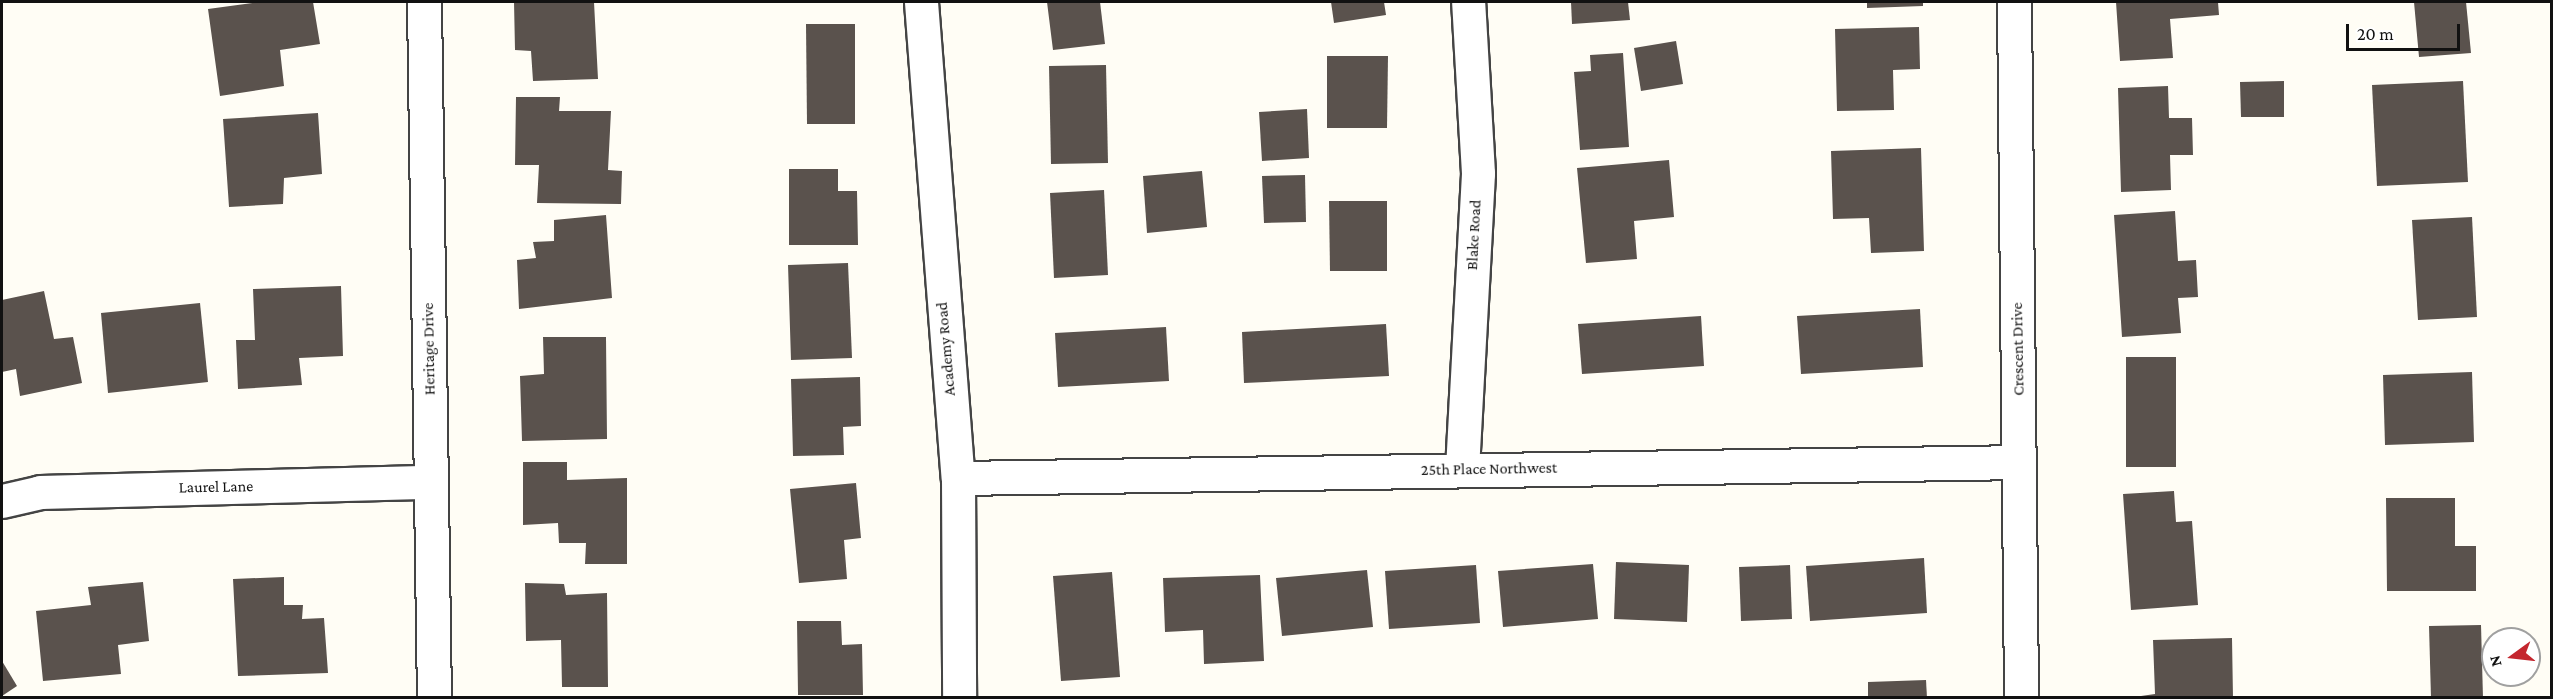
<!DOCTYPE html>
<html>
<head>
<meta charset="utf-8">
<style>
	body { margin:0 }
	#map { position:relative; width:2553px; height:699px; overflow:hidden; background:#fffdf5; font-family:"Crimson Pro",serif }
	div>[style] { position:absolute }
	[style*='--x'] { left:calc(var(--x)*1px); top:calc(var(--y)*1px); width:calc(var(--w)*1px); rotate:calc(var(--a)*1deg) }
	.building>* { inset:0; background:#5a524d }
	.roads { filter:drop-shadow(2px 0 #444) drop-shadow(-2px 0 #444) drop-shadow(0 2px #444) drop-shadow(0 -2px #444) }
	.minor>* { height:33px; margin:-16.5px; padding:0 16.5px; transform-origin:16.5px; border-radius:16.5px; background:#fff }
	span { translate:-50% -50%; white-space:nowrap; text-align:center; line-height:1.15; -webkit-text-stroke:6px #fff; paint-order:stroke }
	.street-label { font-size:16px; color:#111 }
	.frame { position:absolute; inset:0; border:3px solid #111; pointer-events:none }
	.north { position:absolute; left:2481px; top:627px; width:60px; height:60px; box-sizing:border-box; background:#fff; border:2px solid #a0a0a0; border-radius:50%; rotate:255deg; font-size:16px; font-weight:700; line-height:24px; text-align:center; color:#111 }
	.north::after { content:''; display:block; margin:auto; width:21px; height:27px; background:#c4262e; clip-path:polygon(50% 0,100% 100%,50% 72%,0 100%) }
	.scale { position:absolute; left:2346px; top:24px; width:114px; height:27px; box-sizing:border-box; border:3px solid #111; border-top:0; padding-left:8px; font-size:18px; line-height:21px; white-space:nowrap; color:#111; -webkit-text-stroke:4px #fff; paint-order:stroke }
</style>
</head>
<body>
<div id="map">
	<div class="building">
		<div style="clip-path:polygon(260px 2px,313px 2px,320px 44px,280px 50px,284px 86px,220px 96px,208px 9px)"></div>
		<div style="clip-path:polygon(514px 2px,594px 2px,598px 79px,533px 81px,531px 51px,515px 50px)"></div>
		<div style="clip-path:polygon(1047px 2px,1100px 2px,1105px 44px,1053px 50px)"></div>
		<div style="clip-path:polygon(1331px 2px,1384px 2px,1386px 15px,1334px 23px)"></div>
		<div style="clip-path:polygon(1571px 2px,1628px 2px,1630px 20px,1572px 24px)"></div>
		<div style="clip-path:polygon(1867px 2px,1923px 2px,1923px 6px,1867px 8px)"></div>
		<div style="clip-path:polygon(2116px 2px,2218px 2px,2219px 15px,2170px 19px,2173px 58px,2120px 61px)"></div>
		<div style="clip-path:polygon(2414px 2px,2466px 2px,2471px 53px,2419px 57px)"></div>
		<div style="clip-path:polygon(806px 24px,855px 24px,855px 124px,807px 124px)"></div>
		<div style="clip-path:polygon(1919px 27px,1920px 69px,1893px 70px,1894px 110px,1837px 111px,1835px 29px)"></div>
		<div style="clip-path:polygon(1676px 41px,1683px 84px,1641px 91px,1634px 48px)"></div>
		<div style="clip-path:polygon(1623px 53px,1629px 147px,1580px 150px,1574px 72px,1591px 71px,1590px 55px)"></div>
		<div style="clip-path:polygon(1327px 56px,1388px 56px,1387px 128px,1327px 128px)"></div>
		<div style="clip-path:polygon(1106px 65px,1108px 163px,1051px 164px,1049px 66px)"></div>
		<div style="clip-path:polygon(2284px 81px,2284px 117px,2241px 117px,2240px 82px)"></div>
		<div style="clip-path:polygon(2463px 81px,2468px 182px,2377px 186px,2372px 85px)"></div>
		<div style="clip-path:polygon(2168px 86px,2169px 118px,2192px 118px,2193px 155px,2170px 155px,2171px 190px,2121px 192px,2118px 88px)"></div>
		<div style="clip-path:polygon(516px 97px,560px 97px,559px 111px,611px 111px,608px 170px,622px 171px,621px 204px,537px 203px,539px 165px,515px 165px)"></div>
		<div style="clip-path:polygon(1307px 109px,1309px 158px,1262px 161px,1259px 112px)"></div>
		<div style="clip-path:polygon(318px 113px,322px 174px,284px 178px,283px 204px,229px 207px,223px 119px)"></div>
		<div style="clip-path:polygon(1921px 148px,1924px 251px,1871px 253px,1869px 218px,1833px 219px,1831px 151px)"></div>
		<div style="clip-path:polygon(1669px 160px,1674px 217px,1634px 221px,1637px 259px,1586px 263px,1577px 168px)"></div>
		<div style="clip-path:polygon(789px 169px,838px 169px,838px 191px,857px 191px,858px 245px,789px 245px)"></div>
		<div style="clip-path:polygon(1202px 171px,1207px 227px,1147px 233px,1143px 176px)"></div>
		<div style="clip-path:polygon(1305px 175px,1306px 222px,1264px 223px,1262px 176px)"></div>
		<div style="clip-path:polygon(1104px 190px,1108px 275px,1054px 278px,1050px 193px)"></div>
		<div style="clip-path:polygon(1329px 201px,1387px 201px,1387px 271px,1330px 271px)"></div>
		<div style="clip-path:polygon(2175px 211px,2178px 261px,2196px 260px,2198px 297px,2178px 298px,2181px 333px,2122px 337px,2114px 215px)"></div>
		<div style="clip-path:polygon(606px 215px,612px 298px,519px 309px,517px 260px,536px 258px,533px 242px,554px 241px,554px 220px)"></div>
		<div style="clip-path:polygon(2472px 217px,2477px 317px,2418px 320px,2412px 220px)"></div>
		<div style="clip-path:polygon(848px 263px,852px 358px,791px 360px,788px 265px)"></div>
		<div style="clip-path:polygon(341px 286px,343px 356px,299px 358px,302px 385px,238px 389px,236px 340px,255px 340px,253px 289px)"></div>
		<div style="clip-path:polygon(44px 291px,54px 339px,73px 337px,82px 383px,20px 396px,16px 369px,2px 372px,2px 300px)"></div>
		<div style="clip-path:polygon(200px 303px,208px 382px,108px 393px,101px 313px)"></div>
		<div style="clip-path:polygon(1920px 309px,1923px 367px,1801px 374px,1797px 316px)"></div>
		<div style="clip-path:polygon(1701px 316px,1704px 366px,1582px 374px,1578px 324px)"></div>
		<div style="clip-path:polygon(1386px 324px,1389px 376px,1244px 383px,1242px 332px)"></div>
		<div style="clip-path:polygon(1166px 327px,1169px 381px,1058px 387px,1055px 333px)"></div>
		<div style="clip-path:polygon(543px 337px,606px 337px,607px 439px,522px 441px,520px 376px,544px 374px)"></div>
		<div style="clip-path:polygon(2126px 357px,2176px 357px,2176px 467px,2126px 467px)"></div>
		<div style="clip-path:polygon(2472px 372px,2474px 442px,2385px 445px,2383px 375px)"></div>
		<div style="clip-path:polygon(860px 377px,861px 426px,843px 427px,844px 455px,793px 456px,791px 379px)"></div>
		<div style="clip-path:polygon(523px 462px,567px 462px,567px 480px,627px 478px,627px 564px,585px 564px,586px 543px,559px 543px,558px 523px,523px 525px)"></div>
		<div style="clip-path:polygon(856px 483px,861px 538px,844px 540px,847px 579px,799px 583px,790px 489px)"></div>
		<div style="clip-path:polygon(2174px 491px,2176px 522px,2192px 521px,2198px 605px,2131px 610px,2123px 494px)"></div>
		<div style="clip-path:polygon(2386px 498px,2455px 498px,2455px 546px,2476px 546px,2476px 591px,2387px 591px)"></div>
		<div style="clip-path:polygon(1924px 558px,1927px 613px,1810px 621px,1806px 566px)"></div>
		<div style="clip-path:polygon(1616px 562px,1689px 565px,1687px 622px,1614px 619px)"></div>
		<div style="clip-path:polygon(1593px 564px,1598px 619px,1503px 627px,1498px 571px)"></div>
		<div style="clip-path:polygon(1476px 565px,1480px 623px,1389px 629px,1385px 571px)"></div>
		<div style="clip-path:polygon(1790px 565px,1792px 619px,1741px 621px,1739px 567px)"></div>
		<div style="clip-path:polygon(1367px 570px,1373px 627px,1282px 636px,1276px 578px)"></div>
		<div style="clip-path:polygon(1112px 572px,1120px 677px,1061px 681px,1053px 576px)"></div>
		<div style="clip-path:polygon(1260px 575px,1264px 661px,1204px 664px,1203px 630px,1165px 632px,1163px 578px)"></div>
		<div style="clip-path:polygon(284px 577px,284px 605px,303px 605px,302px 619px,324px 618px,328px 673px,238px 676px,233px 579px)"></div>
		<div style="clip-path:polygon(143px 582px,149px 641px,118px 645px,121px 674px,43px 681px,36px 611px,91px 605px,88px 587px)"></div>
		<div style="clip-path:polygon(525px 583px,564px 584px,566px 595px,607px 593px,608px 687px,562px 687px,561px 640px,526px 641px)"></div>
		<div style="clip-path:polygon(797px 621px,841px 621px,842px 645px,862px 644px,863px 695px,798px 695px)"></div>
		<div style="clip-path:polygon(2481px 625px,2483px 698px,2431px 698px,2429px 626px)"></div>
		<div style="clip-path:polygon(2232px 638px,2233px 698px,2127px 698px,2155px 694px,2153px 640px)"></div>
		<div style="clip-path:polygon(2px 661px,17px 686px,2px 696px)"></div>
		<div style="clip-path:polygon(1926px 680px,1927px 698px,1868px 698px,1868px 682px)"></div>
	</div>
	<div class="roads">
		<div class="minor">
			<div style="--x:424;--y:2;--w:696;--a:89.18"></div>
			<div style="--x:921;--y:2;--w:477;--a:85.6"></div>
			<div style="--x:958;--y:478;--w:220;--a:89.7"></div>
			<div style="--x:2014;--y:2;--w:696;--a:89.42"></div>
			<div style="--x:1462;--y:469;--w:296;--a:-86.9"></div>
			<div style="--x:1478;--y:173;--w:171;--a:-93.3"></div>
			<div style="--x:958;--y:478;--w:1061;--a:-0.86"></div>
			<div style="--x:2;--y:501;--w:39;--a:-13"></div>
			<div style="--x:40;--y:492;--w:391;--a:-1.5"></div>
		</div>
	</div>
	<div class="street-label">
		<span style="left:1474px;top:235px;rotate:-87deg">Blake Road</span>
		<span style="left:429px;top:349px;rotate:-91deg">Heritage Drive</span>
		<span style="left:946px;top:349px;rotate:-95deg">Academy Road</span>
		<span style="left:2018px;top:349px;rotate:-91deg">Crescent Drive</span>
		<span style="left:1489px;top:469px;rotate:-1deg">25th Place Northwest</span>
		<span style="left:216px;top:487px;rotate:-1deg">Laurel Lane</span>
	</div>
	<div class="frame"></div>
	<div class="north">N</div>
	<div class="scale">20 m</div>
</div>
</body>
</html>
